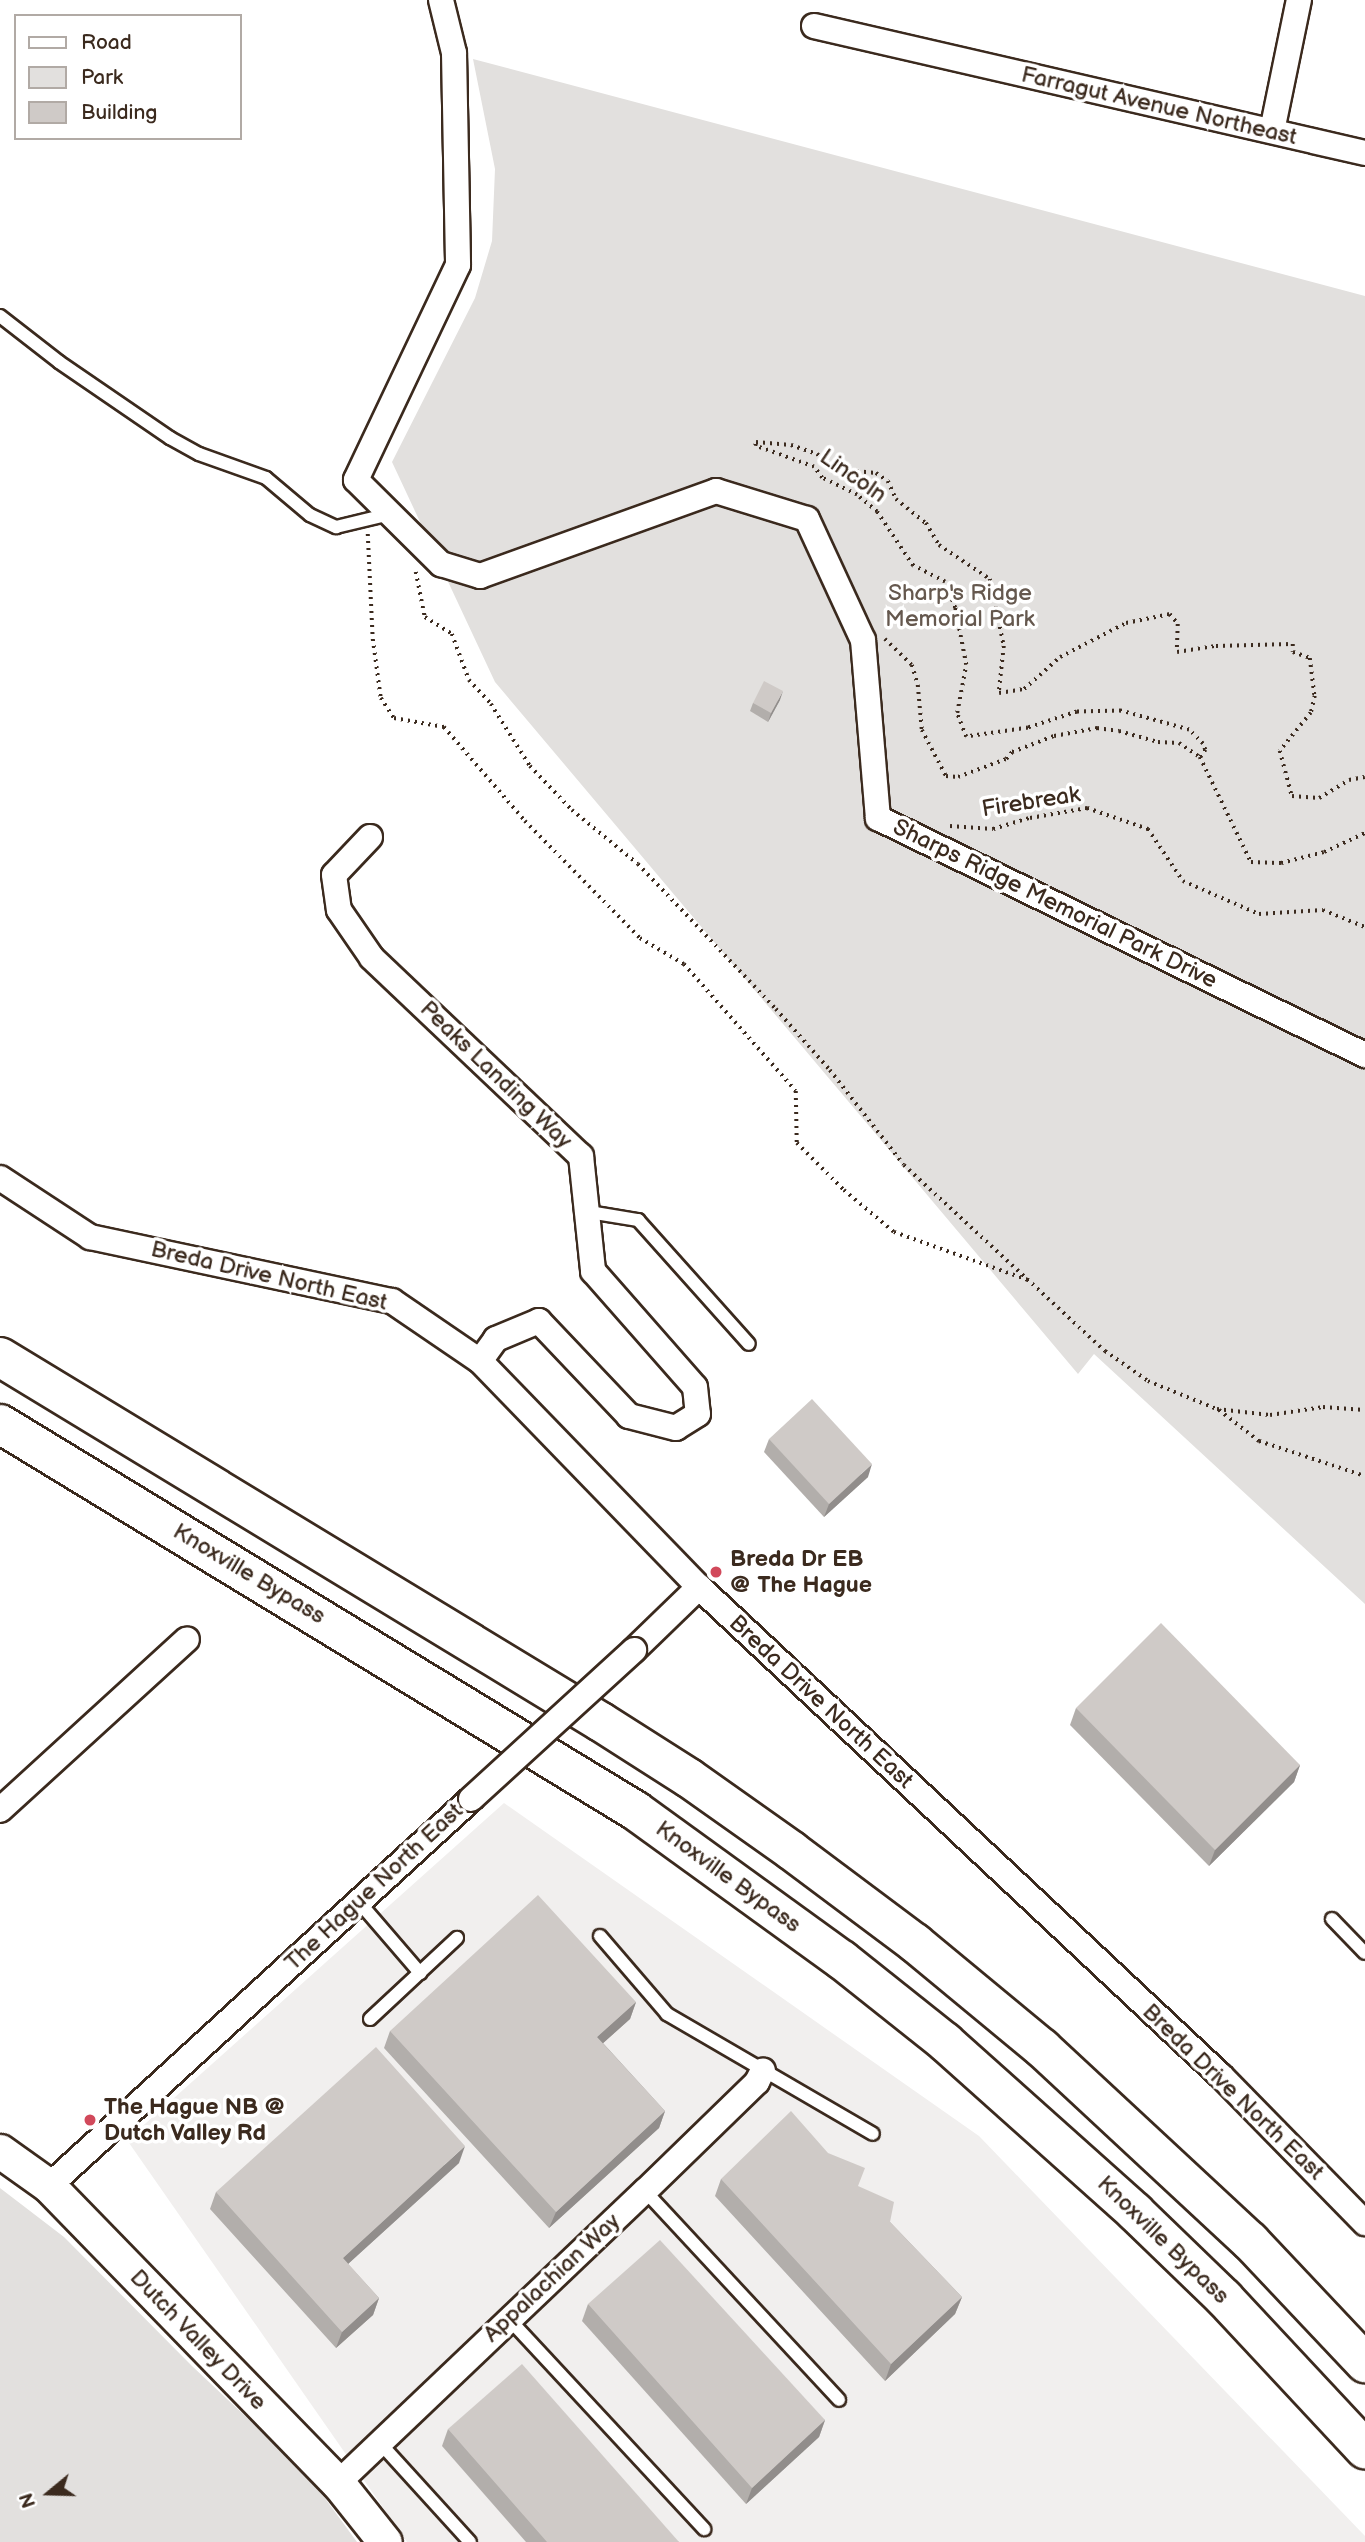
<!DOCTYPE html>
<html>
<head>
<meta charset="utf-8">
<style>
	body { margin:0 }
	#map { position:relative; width:1365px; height:2542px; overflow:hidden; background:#fff; font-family:"Balsamiq Sans",sans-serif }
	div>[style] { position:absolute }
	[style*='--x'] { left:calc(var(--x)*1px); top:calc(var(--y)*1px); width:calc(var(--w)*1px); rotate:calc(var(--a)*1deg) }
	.built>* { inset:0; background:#f1efee }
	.green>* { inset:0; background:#e2e0de }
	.path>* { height:3.5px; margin-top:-1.75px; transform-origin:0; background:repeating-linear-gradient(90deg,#3b2a1e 0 2px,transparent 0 7px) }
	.roads { filter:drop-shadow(2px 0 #3b2a1e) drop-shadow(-2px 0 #3b2a1e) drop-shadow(0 2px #3b2a1e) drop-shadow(0 -2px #3b2a1e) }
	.lane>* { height:12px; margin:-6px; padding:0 6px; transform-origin:6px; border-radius:6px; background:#fff }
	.street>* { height:24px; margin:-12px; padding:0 12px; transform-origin:12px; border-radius:12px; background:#fff }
	.secondary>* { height:33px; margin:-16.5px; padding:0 16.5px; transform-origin:16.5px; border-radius:16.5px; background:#fff }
	.highway>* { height:38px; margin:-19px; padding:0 19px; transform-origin:19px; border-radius:19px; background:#fff }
	.bridges { filter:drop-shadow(2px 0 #3b2a1e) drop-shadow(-2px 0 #3b2a1e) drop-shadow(0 2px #3b2a1e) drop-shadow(0 -2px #3b2a1e) }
	.street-bridge>* { height:24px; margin:-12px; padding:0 12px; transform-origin:12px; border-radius:12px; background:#fff }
	.wall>* { inset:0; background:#b2aeab }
	.shaded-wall>* { inset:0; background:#918d8b }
	.building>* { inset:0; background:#cfcac7 }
	.dots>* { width:19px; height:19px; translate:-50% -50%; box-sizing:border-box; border:4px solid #fff; border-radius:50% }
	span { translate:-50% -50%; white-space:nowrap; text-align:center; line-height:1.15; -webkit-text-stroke:7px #fff; paint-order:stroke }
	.street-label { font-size:23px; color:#3b2a1e }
	.park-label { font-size:23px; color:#65584e }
	.poi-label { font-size:23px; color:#3b2a1e; font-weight:700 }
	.left { translate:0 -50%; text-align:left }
	.legend { position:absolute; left:14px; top:14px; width:228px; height:126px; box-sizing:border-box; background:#fff; border:2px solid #b1aaa5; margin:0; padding:9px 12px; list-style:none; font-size:21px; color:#3b2a1e }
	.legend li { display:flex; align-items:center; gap:14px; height:35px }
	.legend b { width:35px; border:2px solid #b1aaa5 }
	.north { position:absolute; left:14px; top:2458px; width:70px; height:70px; -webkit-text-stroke:5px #fff; paint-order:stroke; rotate:251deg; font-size:19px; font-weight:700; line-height:28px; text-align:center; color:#3b2a1e }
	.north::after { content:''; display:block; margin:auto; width:24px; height:32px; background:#3b2a1e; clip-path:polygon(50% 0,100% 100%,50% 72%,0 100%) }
</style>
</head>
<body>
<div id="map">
	<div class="built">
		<div style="clip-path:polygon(504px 1803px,979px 2136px,1365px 2536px,1365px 2542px,407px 2542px,127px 2140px)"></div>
	</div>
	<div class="green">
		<div style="clip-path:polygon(473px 59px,1365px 296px,1365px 1064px,1328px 1051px,1365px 1069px,1365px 1604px,1094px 1354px,1078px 1374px,495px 682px,392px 462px,475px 298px,492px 241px,495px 169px)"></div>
		<div style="clip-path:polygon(0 2188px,64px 2237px,192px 2366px,308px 2475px,357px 2542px,0 2542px)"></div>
	</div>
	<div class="path">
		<div style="--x:368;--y:534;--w:105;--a:87.3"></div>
		<div style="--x:373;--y:639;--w:60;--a:82.3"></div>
		<div style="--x:381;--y:698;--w:24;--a:57"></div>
		<div style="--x:394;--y:718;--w:51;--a:10.2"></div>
		<div style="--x:444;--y:727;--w:124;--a:49.2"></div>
		<div style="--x:525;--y:821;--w:164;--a:45.5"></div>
		<div style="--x:640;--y:938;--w:51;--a:30.6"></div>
		<div style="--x:684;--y:964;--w:169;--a:48.6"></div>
		<div style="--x:796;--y:1091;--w:52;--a:88.9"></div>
		<div style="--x:797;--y:1143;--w:66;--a:45"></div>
		<div style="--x:844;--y:1190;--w:65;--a:40"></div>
		<div style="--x:894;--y:1232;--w:142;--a:19.7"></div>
		<div style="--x:416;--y:572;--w:46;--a:78.7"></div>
		<div style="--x:425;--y:617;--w:32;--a:32"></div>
		<div style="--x:452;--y:634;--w:49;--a:69.7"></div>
		<div style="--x:469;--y:680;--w:33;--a:47"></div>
		<div style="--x:491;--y:704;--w:73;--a:57.8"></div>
		<div style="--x:530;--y:766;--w:61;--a:46.3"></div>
		<div style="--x:572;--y:810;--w:85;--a:39.3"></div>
		<div style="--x:638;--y:864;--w:200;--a:46.4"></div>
		<div style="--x:776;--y:1009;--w:81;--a:48.5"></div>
		<div style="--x:830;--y:1070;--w:120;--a:52.1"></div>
		<div style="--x:904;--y:1165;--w:274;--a:42.8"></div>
		<div style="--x:1105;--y:1351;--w:52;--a:34.9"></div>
		<div style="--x:1148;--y:1381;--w:74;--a:22.1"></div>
		<div style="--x:1217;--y:1409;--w:53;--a:6.5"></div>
		<div style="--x:1270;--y:1415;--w:54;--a:-8.6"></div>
		<div style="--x:1323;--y:1407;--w:42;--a:4.1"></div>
		<div style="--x:885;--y:639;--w:37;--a:44"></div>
		<div style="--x:912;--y:665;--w:21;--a:73"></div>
		<div style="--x:918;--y:685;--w:45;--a:84.9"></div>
		<div style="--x:922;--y:730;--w:52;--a:62.4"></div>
		<div style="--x:946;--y:776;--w:12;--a:5"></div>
		<div style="--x:958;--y:777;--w:51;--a:-20.6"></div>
		<div style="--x:1006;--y:759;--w:9;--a:-49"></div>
		<div style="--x:1012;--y:752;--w:45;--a:-20.9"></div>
		<div style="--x:1054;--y:736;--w:44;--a:-10.5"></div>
		<div style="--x:1097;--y:728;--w:22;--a:8"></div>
		<div style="--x:1119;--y:731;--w:41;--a:15.8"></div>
		<div style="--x:1158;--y:742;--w:21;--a:3"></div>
		<div style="--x:1179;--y:743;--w:25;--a:34"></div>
		<div style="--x:1200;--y:757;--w:117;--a:64.1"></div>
		<div style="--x:1251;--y:862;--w:30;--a:2"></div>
		<div style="--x:1281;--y:863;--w:44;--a:-14.3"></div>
		<div style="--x:1324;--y:852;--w:45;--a:-24.9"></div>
		<div style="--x:1200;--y:757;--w:9;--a:-54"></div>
		<div style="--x:1205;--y:750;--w:6;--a:-108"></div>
		<div style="--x:1203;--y:744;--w:20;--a:-135"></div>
		<div style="--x:1189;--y:730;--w:71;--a:-164.4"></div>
		<div style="--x:1121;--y:711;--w:44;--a:178.7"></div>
		<div style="--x:1077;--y:712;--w:52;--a:161.9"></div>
		<div style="--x:1028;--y:728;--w:63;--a:171.7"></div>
		<div style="--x:966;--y:737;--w:26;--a:-111"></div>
		<div style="--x:957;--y:713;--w:49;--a:-79.4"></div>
		<div style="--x:966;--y:665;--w:58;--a:-100.9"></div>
		<div style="--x:955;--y:608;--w:28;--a:-111"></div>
		<div style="--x:945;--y:582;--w:36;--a:-153"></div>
		<div style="--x:913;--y:566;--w:65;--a:-123.7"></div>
		<div style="--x:877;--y:512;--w:26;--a:-140"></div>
		<div style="--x:857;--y:495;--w:39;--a:-154"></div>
		<div style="--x:822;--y:478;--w:14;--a:-126"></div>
		<div style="--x:814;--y:467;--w:63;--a:-160.4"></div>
		<div style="--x:755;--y:446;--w:4;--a:-76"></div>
		<div style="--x:756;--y:442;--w:35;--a:5"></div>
		<div style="--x:791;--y:445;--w:28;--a:19"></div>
		<div style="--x:817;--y:454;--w:24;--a:38"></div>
		<div style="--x:836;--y:469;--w:40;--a:5.7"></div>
		<div style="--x:876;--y:473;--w:14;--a:34"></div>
		<div style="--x:888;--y:481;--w:20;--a:66"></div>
		<div style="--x:896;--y:499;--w:38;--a:39"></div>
		<div style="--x:926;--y:523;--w:26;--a:59"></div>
		<div style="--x:939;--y:545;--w:61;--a:33.7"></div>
		<div style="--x:990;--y:579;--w:68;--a:78.2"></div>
		<div style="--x:1004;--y:646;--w:47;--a:96.1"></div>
		<div style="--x:999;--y:693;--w:25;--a:-9"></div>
		<div style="--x:1024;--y:689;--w:48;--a:-41.6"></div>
		<div style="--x:1060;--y:657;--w:74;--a:-27.3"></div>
		<div style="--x:1126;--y:623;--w:45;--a:-11.6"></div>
		<div style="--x:1170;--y:614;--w:13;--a:51"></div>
		<div style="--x:1178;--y:624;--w:28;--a:92"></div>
		<div style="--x:1177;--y:652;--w:39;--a:-9"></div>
		<div style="--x:1216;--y:646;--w:77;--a:-1.5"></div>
		<div style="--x:1293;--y:644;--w:8;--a:90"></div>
		<div style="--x:1293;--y:652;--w:18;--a:19"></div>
		<div style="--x:1310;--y:658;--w:38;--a:83"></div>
		<div style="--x:1315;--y:696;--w:17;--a:103"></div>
		<div style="--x:1311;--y:713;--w:49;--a:129.2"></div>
		<div style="--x:1280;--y:751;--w:47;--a:75.1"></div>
		<div style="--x:1292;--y:796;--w:27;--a:4"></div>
		<div style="--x:1319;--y:798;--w:35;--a:-31"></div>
		<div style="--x:1349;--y:780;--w:16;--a:-11"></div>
		<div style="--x:950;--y:826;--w:43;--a:4"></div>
		<div style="--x:993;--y:829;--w:39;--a:-17"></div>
		<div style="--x:1030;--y:818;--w:58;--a:-10"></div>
		<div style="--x:1087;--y:808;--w:65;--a:19"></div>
		<div style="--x:1148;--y:829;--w:63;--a:56.1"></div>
		<div style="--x:1183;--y:881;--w:83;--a:23.5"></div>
		<div style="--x:1259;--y:914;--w:64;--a:-3.6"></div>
		<div style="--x:1323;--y:910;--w:45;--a:22"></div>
		<div style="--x:1219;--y:1410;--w:51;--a:37.8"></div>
		<div style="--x:1259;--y:1441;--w:112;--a:18.3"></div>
	</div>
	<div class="roads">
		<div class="lane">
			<div style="--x:0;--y:316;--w:75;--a:37.9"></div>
			<div style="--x:59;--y:362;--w:135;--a:34.4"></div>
			<div style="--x:170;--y:438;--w:33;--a:29"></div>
			<div style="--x:199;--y:454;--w:71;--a:19.7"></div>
			<div style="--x:266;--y:478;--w:57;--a:40.1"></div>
			<div style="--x:310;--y:515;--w:29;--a:25"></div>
			<div style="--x:336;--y:527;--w:56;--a:-13.5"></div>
			<div style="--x:589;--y:1212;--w:50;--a:9.3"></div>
			<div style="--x:638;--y:1220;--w:166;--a:48.2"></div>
			<div style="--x:359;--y:1902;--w:94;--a:49.3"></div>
			<div style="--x:1332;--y:1919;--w:47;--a:45.9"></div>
			<div style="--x:600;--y:1936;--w:103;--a:49.3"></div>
			<div style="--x:667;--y:2014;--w:238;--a:30.2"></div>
			<div style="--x:370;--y:2019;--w:119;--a:-43"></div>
			<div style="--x:645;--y:2191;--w:285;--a:47.1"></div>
			<div style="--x:509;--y:2319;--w:287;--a:47.1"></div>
			<div style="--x:379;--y:2442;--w:135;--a:47.7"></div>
		</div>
		<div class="street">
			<div style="--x:441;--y:0;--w:55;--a:76.2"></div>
			<div style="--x:454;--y:53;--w:212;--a:88.9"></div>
			<div style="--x:458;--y:265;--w:238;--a:115.4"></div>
			<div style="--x:356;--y:480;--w:120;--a:44.7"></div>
			<div style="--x:441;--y:564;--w:41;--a:17.1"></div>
			<div style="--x:480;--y:576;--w:251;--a:-19.8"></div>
			<div style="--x:716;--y:491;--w:95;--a:17.1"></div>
			<div style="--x:807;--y:519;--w:133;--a:65.2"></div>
			<div style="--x:863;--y:640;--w:179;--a:85.2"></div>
			<div style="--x:878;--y:818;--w:542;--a:25.95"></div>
			<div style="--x:814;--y:26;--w:565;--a:12.98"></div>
			<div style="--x:1272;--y:131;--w:134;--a:-78.4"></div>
			<div style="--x:370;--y:837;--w:52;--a:133.5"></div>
			<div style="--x:334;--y:875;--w:35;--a:82"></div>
			<div style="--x:339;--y:910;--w:58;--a:55.5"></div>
			<div style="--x:372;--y:958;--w:288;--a:43.5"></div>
			<div style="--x:581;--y:1156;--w:116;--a:84"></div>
			<div style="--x:593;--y:1271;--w:154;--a:48.7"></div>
			<div style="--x:695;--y:1387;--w:27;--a:84"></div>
			<div style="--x:698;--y:1414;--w:26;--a:148"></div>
			<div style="--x:676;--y:1428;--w:49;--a:-165.7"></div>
			<div style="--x:629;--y:1416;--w:131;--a:-133.5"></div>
			<div style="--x:539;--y:1321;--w:47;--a:157.3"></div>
			<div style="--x:496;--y:1339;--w:27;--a:126"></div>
			<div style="--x:0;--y:1178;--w:108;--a:33.2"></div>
			<div style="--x:90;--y:1237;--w:309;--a:12"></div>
			<div style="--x:392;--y:1301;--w:107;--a:34.3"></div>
			<div style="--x:480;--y:1361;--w:315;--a:45.9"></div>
			<div style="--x:699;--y:1587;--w:715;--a:43.13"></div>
			<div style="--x:1221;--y:2076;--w:206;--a:45.6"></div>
			<div style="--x:634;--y:1650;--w:91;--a:-44.1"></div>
			<div style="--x:0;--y:1810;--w:253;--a:-42.4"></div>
			<div style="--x:49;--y:2186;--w:573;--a:-42.52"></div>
			<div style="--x:338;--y:2483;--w:424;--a:-43.6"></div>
			<div style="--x:645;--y:2191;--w:156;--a:-44.2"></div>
			<div style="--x:757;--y:2082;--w:13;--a:-63"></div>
		</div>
		<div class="secondary">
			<div style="--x:0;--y:2151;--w:60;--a:35.5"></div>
			<div style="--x:49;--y:2186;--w:414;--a:45.8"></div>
			<div style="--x:338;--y:2483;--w:75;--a:51.5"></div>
		</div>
		<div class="highway">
			<div style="--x:0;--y:1357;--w:703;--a:31.27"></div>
			<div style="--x:601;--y:1722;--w:104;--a:32.5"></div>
			<div style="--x:689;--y:1778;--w:126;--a:35.3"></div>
			<div style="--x:792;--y:1851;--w:154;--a:36.8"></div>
			<div style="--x:915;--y:1943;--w:165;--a:39.6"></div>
			<div style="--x:1042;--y:2048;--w:284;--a:42.9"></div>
			<div style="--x:1250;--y:2241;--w:168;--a:46.7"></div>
			<div style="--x:0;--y:1424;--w:744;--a:31.32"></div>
			<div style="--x:636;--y:1811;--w:254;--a:35.9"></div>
			<div style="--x:842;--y:1960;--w:132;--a:38.5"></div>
			<div style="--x:945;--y:2042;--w:255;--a:41.8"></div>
			<div style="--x:1135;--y:2212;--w:124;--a:44"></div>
			<div style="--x:1224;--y:2298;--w:207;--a:47"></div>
		</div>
	</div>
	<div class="bridges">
		<div class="street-bridge">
			<div style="--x:471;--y:1799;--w:221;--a:-42.4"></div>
		</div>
	</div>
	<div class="wall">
		<div style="clip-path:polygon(780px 700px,768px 722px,750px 711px,753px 703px)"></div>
		<div style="clip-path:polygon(769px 1439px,868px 1477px,824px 1517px,764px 1452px)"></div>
		<div style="clip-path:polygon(1076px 1708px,1300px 1765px,1294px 1782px,1209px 1866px,1070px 1725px)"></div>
		<div style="clip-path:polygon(636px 2002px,630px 2019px,603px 2043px,665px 2111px,659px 2128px,549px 2228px,384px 2048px,390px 2031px)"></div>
		<div style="clip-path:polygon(459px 2163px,348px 2264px,379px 2298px,373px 2315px,336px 2348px,210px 2209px,216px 2192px)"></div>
		<div style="clip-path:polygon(721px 2179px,858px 2187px,890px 2222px,962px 2297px,955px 2314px,885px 2381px,715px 2196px)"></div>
		<div style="clip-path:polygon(588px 2304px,825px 2420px,819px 2437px,746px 2504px,582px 2321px)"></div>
		<div style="clip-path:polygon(448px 2429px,679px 2542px,526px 2542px,442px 2446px)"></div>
	</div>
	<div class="shaded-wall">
		<div style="clip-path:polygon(783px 691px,780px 700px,768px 722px,771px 713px)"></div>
		<div style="clip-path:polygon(872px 1464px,868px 1477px,824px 1517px,829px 1504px)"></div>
		<div style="clip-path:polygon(1300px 1765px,1294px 1782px,1209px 1866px,1215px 1850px)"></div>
		<div style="clip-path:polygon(636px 2002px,630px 2019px,591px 2054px,597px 2037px)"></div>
		<div style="clip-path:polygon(665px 2111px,659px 2128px,549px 2228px,556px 2212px)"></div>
		<div style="clip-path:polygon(465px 2146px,459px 2163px,337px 2274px,343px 2258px)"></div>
		<div style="clip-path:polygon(962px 2297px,955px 2314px,885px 2381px,891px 2364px)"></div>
		<div style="clip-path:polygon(379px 2298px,373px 2315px,336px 2348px,342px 2332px)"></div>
		<div style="clip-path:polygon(825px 2420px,819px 2437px,746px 2504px,752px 2488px)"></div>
	</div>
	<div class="building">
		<div style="clip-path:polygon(764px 681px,783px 691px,771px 713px,753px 703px)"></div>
		<div style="clip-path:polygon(812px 1399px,872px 1464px,829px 1504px,769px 1439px)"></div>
		<div style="clip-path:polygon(1161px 1623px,1300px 1765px,1215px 1850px,1076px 1708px)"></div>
		<div style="clip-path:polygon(538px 1895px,636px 2002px,597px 2037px,665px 2111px,556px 2212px,390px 2031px)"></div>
		<div style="clip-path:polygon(376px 2047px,465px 2146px,343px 2258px,379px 2298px,342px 2332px,216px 2192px)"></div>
		<div style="clip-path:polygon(791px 2111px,828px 2153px,865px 2168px,858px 2186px,894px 2202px,890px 2222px,962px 2297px,891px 2364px,721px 2179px)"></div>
		<div style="clip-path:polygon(660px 2240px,825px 2420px,752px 2488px,588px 2304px)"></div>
		<div style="clip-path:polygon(522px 2364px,679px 2542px,547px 2542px,448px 2429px)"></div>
	</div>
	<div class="dots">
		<div style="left:716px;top:1572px;background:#d1495b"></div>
		<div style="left:90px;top:2120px;background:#d1495b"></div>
	</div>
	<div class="street-label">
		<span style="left:1159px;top:106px;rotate:13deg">Farragut Avenue Northeast</span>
		<span style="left:853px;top:476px;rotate:35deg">Lincoln</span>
		<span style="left:1031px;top:802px;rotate:-9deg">Firebreak</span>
		<span style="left:1055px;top:904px;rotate:26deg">Sharps Ridge Memorial Park Drive</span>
		<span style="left:496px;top:1075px;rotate:44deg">Peaks Landing Way</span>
		<span style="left:269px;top:1276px;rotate:13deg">Breda Drive North East</span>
		<span style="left:249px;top:1574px;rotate:31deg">Knoxville Bypass</span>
		<span style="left:821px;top:1702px;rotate:43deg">Breda Drive North East</span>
		<span style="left:728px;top:1877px;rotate:36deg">Knoxville Bypass</span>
		<span style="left:374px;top:1887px;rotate:-43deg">The Hague North East</span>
		<span style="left:1233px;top:2092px;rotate:44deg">Breda Drive North East</span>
		<span style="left:1163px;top:2240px;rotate:44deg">Knoxville Bypass</span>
		<span style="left:552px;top:2278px;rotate:-43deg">Appalachian Way</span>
		<span style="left:198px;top:2340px;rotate:46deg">Dutch Valley Drive</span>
	</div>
	<div class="park-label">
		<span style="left:960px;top:606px">Sharp's Ridge<br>Memorial Park</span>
	</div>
	<div class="poi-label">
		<span class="left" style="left:730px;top:1572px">Breda Dr EB<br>@ The Hague</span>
		<span class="left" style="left:104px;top:2120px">The Hague NB @<br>Dutch Valley Rd</span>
	</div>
	<ul class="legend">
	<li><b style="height:9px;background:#fff"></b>Road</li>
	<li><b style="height:19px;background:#e2e0de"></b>Park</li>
	<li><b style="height:19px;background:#cfcac7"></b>Building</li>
	</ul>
	<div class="north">N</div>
</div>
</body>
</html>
